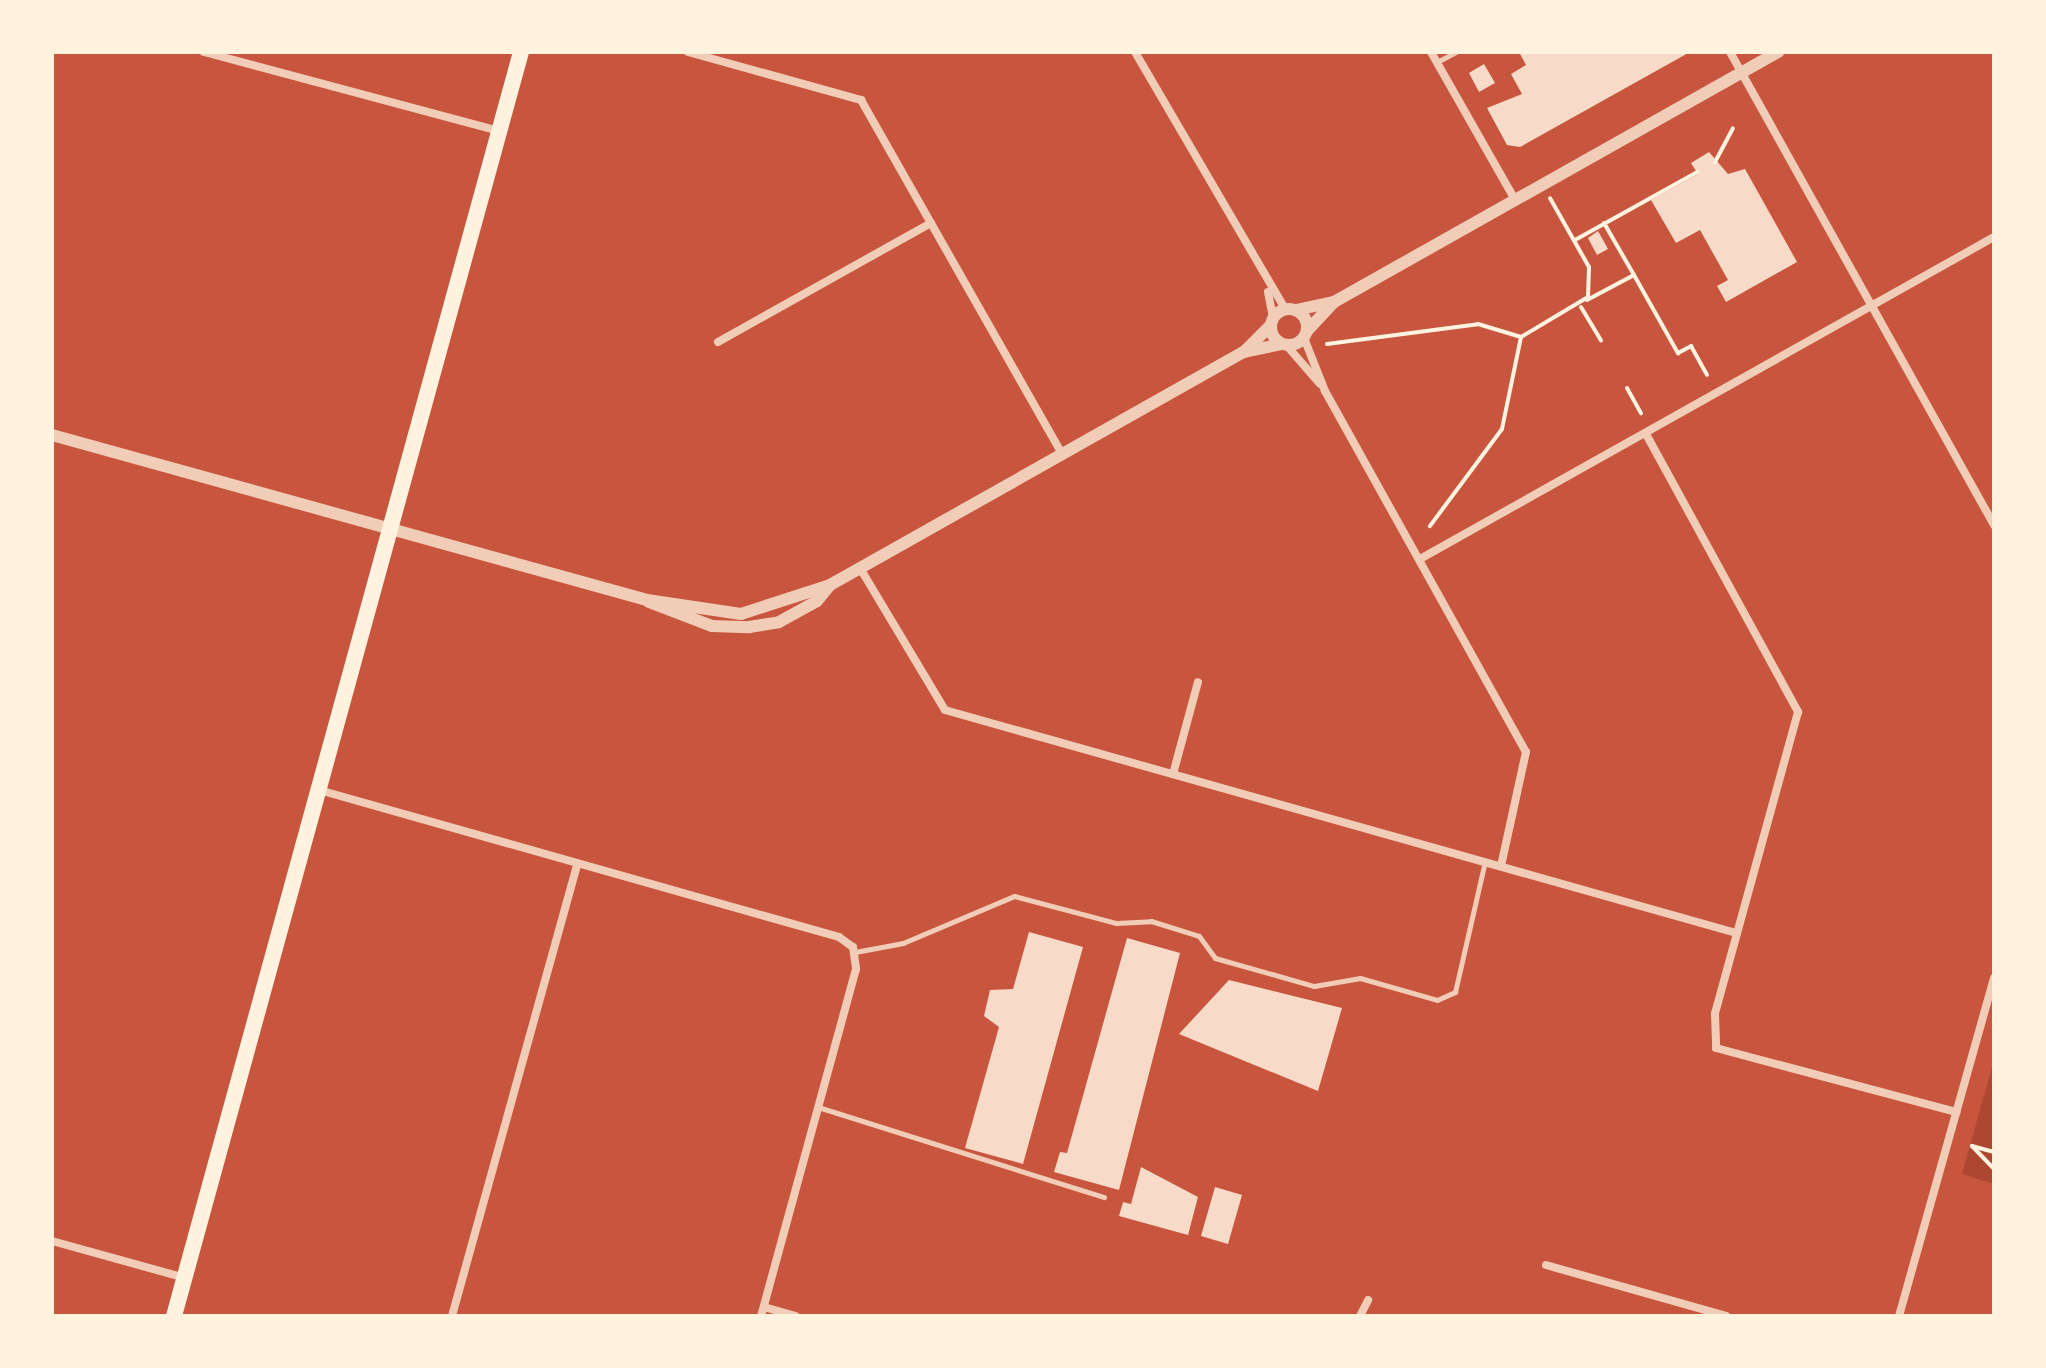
<!DOCTYPE html>
<html>
<head>
<meta charset="utf-8">
<style>
	body { margin:0 }
	#map { position:relative; width:2046px; height:1368px; overflow:hidden; background:#c8553d; font-family:"Playfair Display",serif }
	div>[style] { position:absolute }
	[style*='--x'] { left:calc(var(--x)*1px); top:calc(var(--y)*1px); width:calc(var(--w)*1px); rotate:calc(var(--a)*1deg) }
	.green>* { inset:0; background:#ae4732 }
	.building>* { inset:0; background:#f7dbc8 }
	.path>* { height:4px; margin:-2px; padding:0 2px; transform-origin:2px; border-radius:2px; background:#fff3e0 }
	.service>* { height:5px; margin:-2.5px; padding:0 2.5px; transform-origin:2.5px; border-radius:2.5px; background:#f1ccb7 }
	.minor>* { height:8px; margin:-4px; padding:0 4px; transform-origin:4px; border-radius:4px; background:#f1ccb7 }
	.tertiary>* { height:12px; margin:-6px; padding:0 6px; transform-origin:6px; border-radius:6px; background:#f1ccb7 }
	.tertiary>.ring { margin:-6px; padding:0; box-sizing:content-box; background:none; border:12px solid #f1ccb7; border-radius:50% }
	.primary>* { height:16px; margin:-8px; padding:0 8px; transform-origin:8px; border-radius:8px; background:#fff3e0 }
	span { translate:-50% -50%; white-space:nowrap; text-align:center; line-height:1.15; -webkit-text-stroke:8px #fff3e0; paint-order:stroke }
	.frame { position:absolute; inset:0; border:54px solid #fff3e0; pointer-events:none }
</style>
</head>
<body>
<div id="map">
	<div class="green">
		<div style="clip-path:polygon(1994px 1060px,1994px 1184px,1962px 1174px)"></div>
	</div>
	<div class="building">
		<div style="clip-path:polygon(1519px 52px,1690px 52px,1520px 147px,1507px 145px,1487px 108px,1522px 94px,1511px 74px,1526px 65px)"></div>
		<div style="clip-path:polygon(1484px 64px,1495px 83px,1479px 92px,1469px 73px)"></div>
		<div style="clip-path:polygon(1709px 152px,1728px 174px,1745px 169px,1797px 262px,1726px 302px,1717px 286px,1728px 280px,1700px 230px,1676px 243px,1651px 200px,1698px 174px,1691px 163px)"></div>
		<div style="clip-path:polygon(1598px 231px,1608px 249px,1597px 255px,1588px 238px)"></div>
		<div style="clip-path:polygon(1029px 932px,1083px 947px,1023px 1164px,965px 1148px,999px 1027px,984px 1016px,990px 990px,1013px 989px)"></div>
		<div style="clip-path:polygon(1127px 938px,1180px 953px,1119px 1190px,1054px 1172px,1060px 1152px,1067px 1153px)"></div>
		<div style="clip-path:polygon(1229px 980px,1342px 1008px,1318px 1091px,1179px 1034px)"></div>
		<div style="clip-path:polygon(1141px 1167px,1198px 1197px,1188px 1235px,1119px 1216px,1123px 1202px,1131px 1204px)"></div>
		<div style="clip-path:polygon(1215px 1187px,1242px 1195px,1228px 1244px,1201px 1236px)"></div>
	</div>
	<div class="path">
		<div style="--x:1715;--y:162;--w:38;--a:-62"></div>
		<div style="--x:1575;--y:240;--w:140;--a:-29.1"></div>
		<div style="--x:1634;--y:275;--w:90;--a:60.6"></div>
		<div style="--x:1678;--y:353;--w:15;--a:-28"></div>
		<div style="--x:1691;--y:346;--w:33;--a:61"></div>
		<div style="--x:1587;--y:300;--w:53;--a:-28"></div>
		<div style="--x:1634;--y:275;--w:60;--a:-120"></div>
		<div style="--x:1581;--y:307;--w:39;--a:59"></div>
		<div style="--x:1521;--y:337;--w:78;--a:-30.8"></div>
		<div style="--x:1588;--y:297;--w:30;--a:-88"></div>
		<div style="--x:1589;--y:267;--w:79;--a:-119.5"></div>
		<div style="--x:1327;--y:344;--w:152;--a:-7.5"></div>
		<div style="--x:1478;--y:324;--w:45;--a:16.8"></div>
		<div style="--x:1521;--y:337;--w:94;--a:101.7"></div>
		<div style="--x:1502;--y:429;--w:121;--a:126.6"></div>
		<div style="--x:1627;--y:388;--w:29;--a:61"></div>
		<div style="--x:1994;--y:1152;--w:23;--a:-165"></div>
		<div style="--x:1972;--y:1146;--w:32;--a:46"></div>
	</div>
	<div class="service">
		<div style="--x:1437;--y:62;--w:21;--a:-28"></div>
		<div style="--x:855;--y:952;--w:49;--a:-10.6"></div>
		<div style="--x:903;--y:943;--w:121;--a:-22.9"></div>
		<div style="--x:1014;--y:896;--w:106;--a:14.8"></div>
		<div style="--x:1116;--y:923;--w:35;--a:-3"></div>
		<div style="--x:1151;--y:921;--w:50;--a:17.4"></div>
		<div style="--x:1199;--y:936;--w:27;--a:54"></div>
		<div style="--x:1215;--y:958;--w:103;--a:15.8"></div>
		<div style="--x:1314;--y:986;--w:47;--a:-9.9"></div>
		<div style="--x:1360;--y:978;--w:80;--a:15.9"></div>
		<div style="--x:1437;--y:1000;--w:20;--a:-24"></div>
		<div style="--x:1455;--y:992;--w:134;--a:-77.1"></div>
		<div style="--x:818;--y:1107;--w:300;--a:17.5"></div>
	</div>
	<div class="minor">
		<div style="--x:204;--y:52;--w:305;--a:15"></div>
		<div style="--x:688;--y:52;--w:180;--a:15.5"></div>
		<div style="--x:861;--y:100;--w:407;--a:60.4"></div>
		<div style="--x:1135;--y:52;--w:298;--a:59.7"></div>
		<div style="--x:1431;--y:52;--w:170;--a:60.4"></div>
		<div style="--x:1730;--y:52;--w:542;--a:60.83"></div>
		<div style="--x:1268;--y:292;--w:25;--a:79"></div>
		<div style="--x:1304;--y:338;--w:57;--a:68.4"></div>
		<div style="--x:1325;--y:391;--w:413;--a:60.9"></div>
		<div style="--x:1526;--y:752;--w:117;--a:102.4"></div>
		<div style="--x:718;--y:342;--w:244;--a:-29.2"></div>
		<div style="--x:1287;--y:346;--w:50;--a:49"></div>
		<div style="--x:1646;--y:434;--w:317;--a:61.3"></div>
		<div style="--x:1798;--y:712;--w:313;--a:105.4"></div>
		<div style="--x:1715;--y:1014;--w:34;--a:88"></div>
		<div style="--x:1716;--y:1048;--w:249;--a:14.9"></div>
		<div style="--x:1420;--y:559;--w:658;--a:-29.29"></div>
		<div style="--x:860;--y:568;--w:165;--a:59.1"></div>
		<div style="--x:945;--y:710;--w:822;--a:15.74"></div>
		<div style="--x:1173;--y:774;--w:95;--a:-74.8"></div>
		<div style="--x:319;--y:790;--w:540;--a:15.79"></div>
		<div style="--x:839;--y:937;--w:17;--a:36"></div>
		<div style="--x:853;--y:947;--w:22;--a:82"></div>
		<div style="--x:856;--y:969;--w:360;--a:105.3"></div>
		<div style="--x:52;--y:1241;--w:138;--a:15.5"></div>
		<div style="--x:1546;--y:1265;--w:187;--a:15.8"></div>
		<div style="--x:764;--y:1307;--w:33;--a:16"></div>
		<div style="--x:452;--y:1316;--w:469;--a:-74.5"></div>
		<div style="--x:1360;--y:1316;--w:18;--a:-63"></div>
		<div style="--x:1899;--y:1316;--w:351;--a:-74.3"></div>
	</div>
	<div class="tertiary">
		<div class="ring" style="left:1271px;top:309px;width:24px;height:24px"></div>
		<div style="--x:1296;--y:310;--w:39;--a:-12"></div>
		<div style="--x:1307;--y:331;--w:40;--a:-47"></div>
		<div style="--x:1334;--y:302;--w:510;--a:-29.38"></div>
		<div style="--x:1244;--y:352;--w:37;--a:-45"></div>
		<div style="--x:52;--y:435;--w:617;--a:15.5"></div>
		<div style="--x:647;--y:600;--w:95;--a:8.5"></div>
		<div style="--x:741;--y:614;--w:94;--a:-18"></div>
		<div style="--x:830;--y:585;--w:475;--a:-29.4"></div>
		<div style="--x:1244;--y:352;--w:38;--a:-12"></div>
		<div style="--x:649;--y:602;--w:67;--a:20.9"></div>
		<div style="--x:712;--y:626;--w:37;--a:2"></div>
		<div style="--x:749;--y:627;--w:30;--a:-9"></div>
		<div style="--x:779;--y:622;--w:43;--a:-28.9"></div>
		<div style="--x:817;--y:601;--w:21;--a:-51"></div>
	</div>
	<div class="primary">
		<div style="--x:174;--y:1316;--w:1311;--a:-74.65"></div>
	</div>
	<div class="frame"></div>
</div>
</body>
</html>
